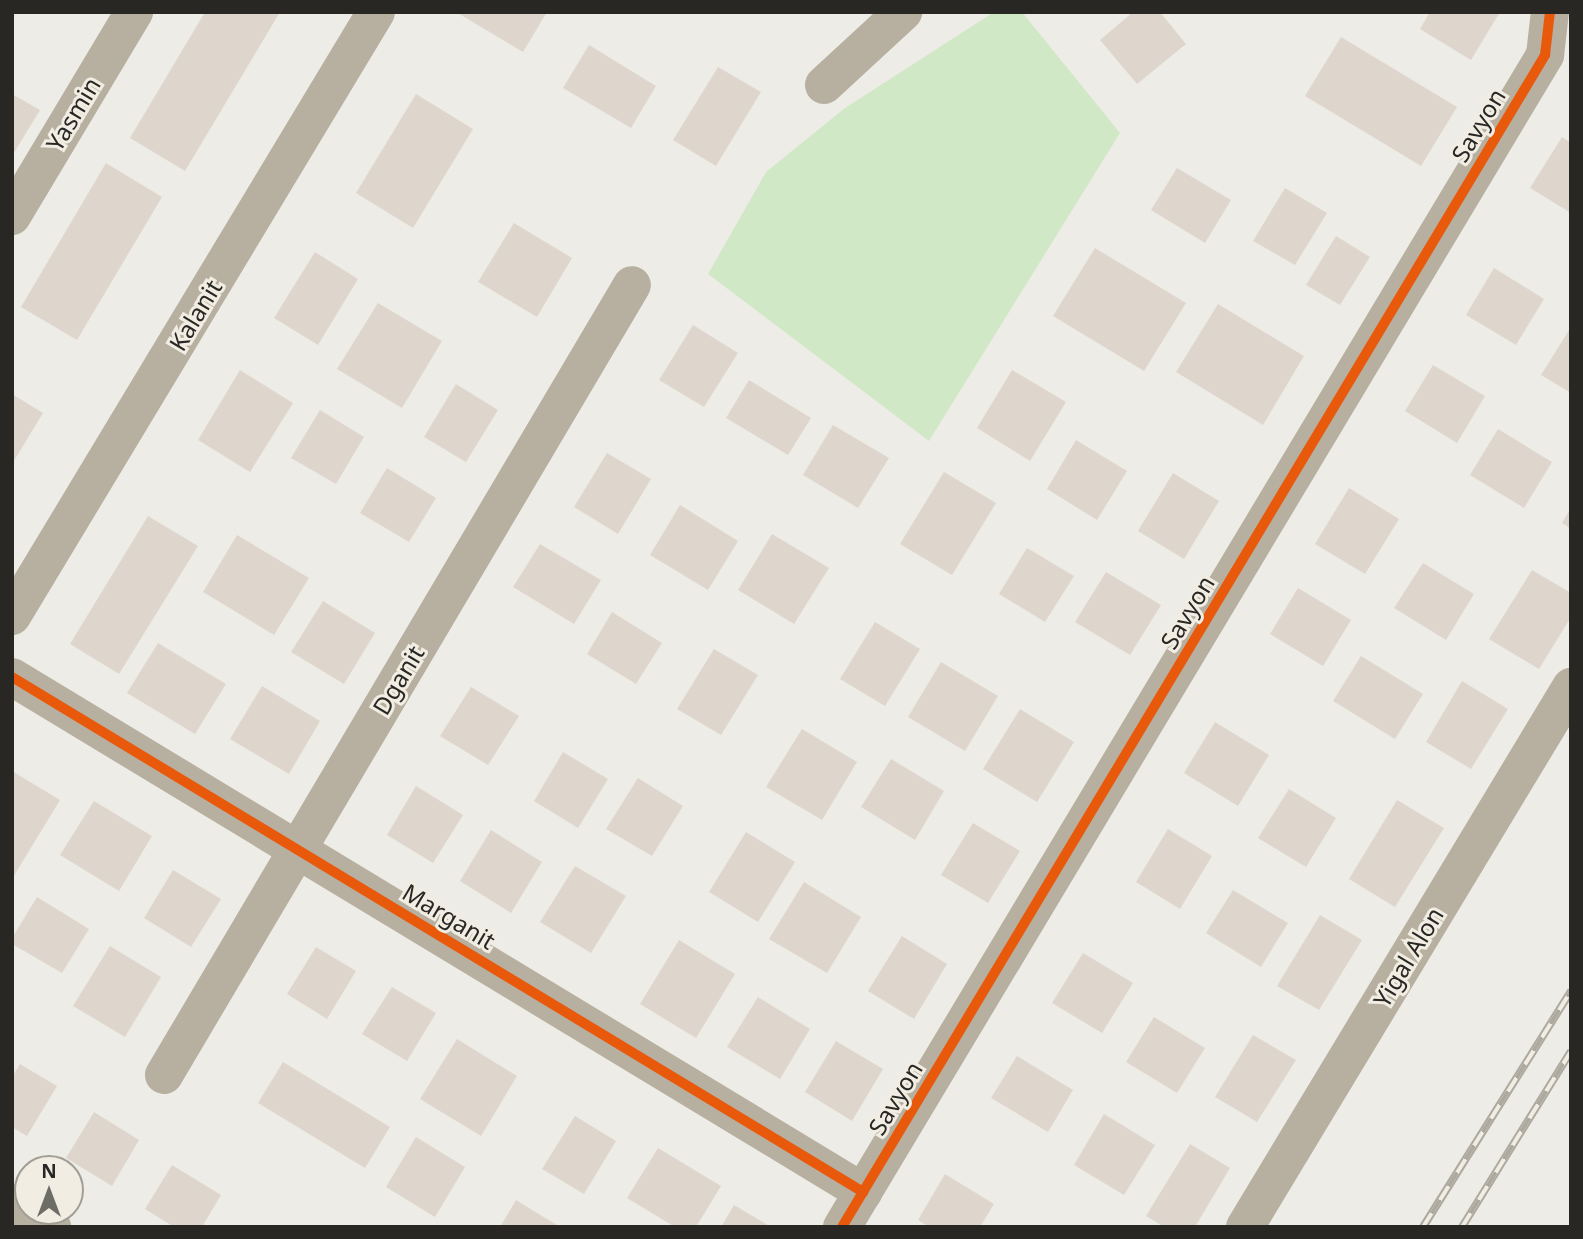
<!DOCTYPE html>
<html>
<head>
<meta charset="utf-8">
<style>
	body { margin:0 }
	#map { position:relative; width:1583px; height:1239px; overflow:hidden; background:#eeece6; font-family:"Noto Sans",sans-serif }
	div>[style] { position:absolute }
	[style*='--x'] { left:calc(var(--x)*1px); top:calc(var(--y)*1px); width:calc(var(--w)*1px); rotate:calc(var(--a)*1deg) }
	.green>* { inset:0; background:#d1e8c7 }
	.building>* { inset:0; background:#ded6cc }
	.minor>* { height:38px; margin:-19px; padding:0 19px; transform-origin:19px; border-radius:19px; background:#b7b0a0 }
	.rail>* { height:8px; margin-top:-4px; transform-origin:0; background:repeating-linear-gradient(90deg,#f1ede3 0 16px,#ada99f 0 32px); box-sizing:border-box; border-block:2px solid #ada99f }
	.cycleway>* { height:10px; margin:-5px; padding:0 5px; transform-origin:5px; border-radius:5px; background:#e8590c }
	span { translate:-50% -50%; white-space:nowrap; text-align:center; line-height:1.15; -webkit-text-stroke:6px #f1ede3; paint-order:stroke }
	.street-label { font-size:24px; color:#282723 }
	.frame { position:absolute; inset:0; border:14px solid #282723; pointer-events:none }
	.north { position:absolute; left:14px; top:1155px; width:70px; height:70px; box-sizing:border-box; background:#f1ede3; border:2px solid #a19e96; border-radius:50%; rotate:0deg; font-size:19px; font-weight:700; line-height:28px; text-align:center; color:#282723 }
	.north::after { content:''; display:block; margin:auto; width:24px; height:32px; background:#6d6c67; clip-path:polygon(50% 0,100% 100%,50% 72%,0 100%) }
</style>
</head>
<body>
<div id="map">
	<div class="green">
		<div style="clip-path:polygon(994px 12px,1022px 12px,1120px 133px,929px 441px,708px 274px,766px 172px,845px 108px)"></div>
	</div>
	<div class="building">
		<div style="clip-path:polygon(205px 12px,280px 12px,185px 171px,130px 138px)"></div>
		<div style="clip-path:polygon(456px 12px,547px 12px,523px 52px)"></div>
		<div style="clip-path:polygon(1133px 12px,1160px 12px,1186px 44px,1137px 84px,1100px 40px)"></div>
		<div style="clip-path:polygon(1430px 12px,1500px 12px,1471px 60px,1420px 29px)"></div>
		<div style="clip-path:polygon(1341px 37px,1457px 107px,1421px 166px,1305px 96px)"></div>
		<div style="clip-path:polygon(589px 45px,656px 86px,631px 128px,563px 88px)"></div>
		<div style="clip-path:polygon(718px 67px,761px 92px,716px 166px,673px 140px)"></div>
		<div style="clip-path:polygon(12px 94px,40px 110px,12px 156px)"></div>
		<div style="clip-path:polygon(416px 94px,473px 129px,413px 228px,356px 193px)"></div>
		<div style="clip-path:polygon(1562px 137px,1571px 143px,1571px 213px,1530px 188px)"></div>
		<div style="clip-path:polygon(106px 163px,162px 197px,77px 340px,21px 307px)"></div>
		<div style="clip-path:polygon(1177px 168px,1231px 200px,1205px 243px,1151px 210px)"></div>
		<div style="clip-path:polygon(1285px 188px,1327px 213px,1295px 265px,1253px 241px)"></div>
		<div style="clip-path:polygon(514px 223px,572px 258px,537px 317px,478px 282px)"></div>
		<div style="clip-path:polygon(1336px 236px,1370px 257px,1340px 305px,1306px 285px)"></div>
		<div style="clip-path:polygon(1095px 248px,1186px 303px,1144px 371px,1053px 316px)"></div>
		<div style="clip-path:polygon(315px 252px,358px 279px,318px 345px,274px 318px)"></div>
		<div style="clip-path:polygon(1494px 268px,1544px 299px,1516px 345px,1466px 315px)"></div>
		<div style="clip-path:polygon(378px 303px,442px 341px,402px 408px,337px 369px)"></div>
		<div style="clip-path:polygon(1218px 304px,1304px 356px,1263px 425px,1176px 372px)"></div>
		<div style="clip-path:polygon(693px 325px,738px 353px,704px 407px,659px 380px)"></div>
		<div style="clip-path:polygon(1571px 327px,1571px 393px,1541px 375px)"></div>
		<div style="clip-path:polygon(1433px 365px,1485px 396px,1457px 443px,1405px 411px)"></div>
		<div style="clip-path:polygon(240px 370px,293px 403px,250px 472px,198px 440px)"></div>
		<div style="clip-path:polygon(1012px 370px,1066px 402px,1030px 461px,977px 428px)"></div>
		<div style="clip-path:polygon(749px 380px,811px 418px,788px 455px,726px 418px)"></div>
		<div style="clip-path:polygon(456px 384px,498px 410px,466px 462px,424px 437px)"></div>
		<div style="clip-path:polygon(12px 394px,43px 413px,12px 464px)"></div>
		<div style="clip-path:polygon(320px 410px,364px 437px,336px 484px,291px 458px)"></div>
		<div style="clip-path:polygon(833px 425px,889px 458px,858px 508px,803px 475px)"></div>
		<div style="clip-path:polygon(1498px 429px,1552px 462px,1524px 508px,1470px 475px)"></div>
		<div style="clip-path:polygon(1076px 440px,1127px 471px,1097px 520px,1047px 489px)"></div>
		<div style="clip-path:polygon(607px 453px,651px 479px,618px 534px,574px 507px)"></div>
		<div style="clip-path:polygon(387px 468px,436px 498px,409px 542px,360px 513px)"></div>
		<div style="clip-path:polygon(944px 472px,996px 503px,952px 575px,900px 544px)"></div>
		<div style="clip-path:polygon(1173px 473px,1219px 501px,1184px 559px,1138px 531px)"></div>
		<div style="clip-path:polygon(1349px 488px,1399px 519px,1365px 574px,1315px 544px)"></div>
		<div style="clip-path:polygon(680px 505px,738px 541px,708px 590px,650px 555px)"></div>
		<div style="clip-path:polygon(1571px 508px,1571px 529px,1562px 523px)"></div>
		<div style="clip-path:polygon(148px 516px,198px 546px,119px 674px,70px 644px)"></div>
		<div style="clip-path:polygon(772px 534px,829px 568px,794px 624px,738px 590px)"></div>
		<div style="clip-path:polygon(237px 535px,309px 578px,274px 635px,203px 592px)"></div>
		<div style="clip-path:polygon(540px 544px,601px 580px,574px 624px,513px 587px)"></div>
		<div style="clip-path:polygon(1027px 548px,1074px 576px,1045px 622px,999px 594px)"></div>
		<div style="clip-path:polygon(1423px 563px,1474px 594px,1446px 640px,1394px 608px)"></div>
		<div style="clip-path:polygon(1532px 570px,1571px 593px,1571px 617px,1539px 669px,1489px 639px)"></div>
		<div style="clip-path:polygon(1106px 572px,1161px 605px,1130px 655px,1075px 622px)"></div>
		<div style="clip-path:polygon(1298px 588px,1351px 620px,1323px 666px,1270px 634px)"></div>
		<div style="clip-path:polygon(323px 601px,375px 633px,344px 684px,291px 652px)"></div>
		<div style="clip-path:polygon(612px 612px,662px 643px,636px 684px,587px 654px)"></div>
		<div style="clip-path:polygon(875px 622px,920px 649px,885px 706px,840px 679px)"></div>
		<div style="clip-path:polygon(158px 643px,226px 684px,195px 734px,127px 693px)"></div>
		<div style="clip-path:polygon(714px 649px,758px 675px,721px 735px,677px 709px)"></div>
		<div style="clip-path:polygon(1361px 656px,1423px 694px,1395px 739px,1333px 701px)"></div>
		<div style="clip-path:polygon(941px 662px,998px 696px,965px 751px,908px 717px)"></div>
		<div style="clip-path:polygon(1462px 681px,1508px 709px,1471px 769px,1426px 742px)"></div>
		<div style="clip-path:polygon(262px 686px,320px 721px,289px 774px,230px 739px)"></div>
		<div style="clip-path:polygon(471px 687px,519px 716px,488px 765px,440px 736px)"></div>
		<div style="clip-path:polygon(1020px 709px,1074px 742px,1037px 802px,983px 769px)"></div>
		<div style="clip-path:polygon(1215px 722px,1269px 755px,1238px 806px,1184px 773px)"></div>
		<div style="clip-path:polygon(802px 729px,857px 762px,822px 820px,766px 787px)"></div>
		<div style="clip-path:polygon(563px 752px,608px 779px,578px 828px,534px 801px)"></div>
		<div style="clip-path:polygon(891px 759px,944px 791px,915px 840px,861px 807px)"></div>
		<div style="clip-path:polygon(12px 771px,60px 800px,12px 879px)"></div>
		<div style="clip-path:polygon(638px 778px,683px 806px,652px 856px,606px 829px)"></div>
		<div style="clip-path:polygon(416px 786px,463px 815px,433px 863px,387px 835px)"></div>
		<div style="clip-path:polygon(1289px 789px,1336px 818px,1306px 867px,1258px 838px)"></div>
		<div style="clip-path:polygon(1397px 800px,1444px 828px,1395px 907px,1349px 879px)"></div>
		<div style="clip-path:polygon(94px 801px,152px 836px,119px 891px,60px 855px)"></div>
		<div style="clip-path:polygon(973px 823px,1020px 851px,988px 903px,941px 875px)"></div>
		<div style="clip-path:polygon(1168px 829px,1212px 856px,1180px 909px,1136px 882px)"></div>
		<div style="clip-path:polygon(491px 830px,542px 862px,511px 913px,460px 881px)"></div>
		<div style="clip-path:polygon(746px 832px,795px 862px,758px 922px,709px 892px)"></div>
		<div style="clip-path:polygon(575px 866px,626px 896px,591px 953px,540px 922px)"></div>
		<div style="clip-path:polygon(173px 870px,221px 899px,191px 947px,144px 918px)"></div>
		<div style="clip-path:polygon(804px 882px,861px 917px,827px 973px,769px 939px)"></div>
		<div style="clip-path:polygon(1233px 890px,1288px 923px,1261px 967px,1206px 933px)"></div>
		<div style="clip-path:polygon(37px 897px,89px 929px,62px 973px,12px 944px,12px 938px)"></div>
		<div style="clip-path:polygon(1320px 915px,1362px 940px,1319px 1010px,1277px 986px)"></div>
		<div style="clip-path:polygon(902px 936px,947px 964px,914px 1019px,868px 991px)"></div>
		<div style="clip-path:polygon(679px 940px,735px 974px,696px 1038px,640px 1004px)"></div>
		<div style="clip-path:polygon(110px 946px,161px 977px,125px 1037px,73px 1006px)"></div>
		<div style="clip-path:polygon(316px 947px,356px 971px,327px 1019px,287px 994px)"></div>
		<div style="clip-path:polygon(1083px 953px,1133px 983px,1102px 1033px,1052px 1003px)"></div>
		<div style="clip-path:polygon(392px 987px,436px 1013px,407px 1061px,362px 1034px)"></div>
		<div style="clip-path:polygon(758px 997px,810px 1029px,780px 1079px,727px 1047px)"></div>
		<div style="clip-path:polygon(1154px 1017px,1205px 1048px,1177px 1093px,1126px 1062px)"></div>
		<div style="clip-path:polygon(1253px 1035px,1296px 1060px,1257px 1122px,1215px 1097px)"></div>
		<div style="clip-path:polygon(457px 1039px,517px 1076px,481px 1136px,420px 1099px)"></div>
		<div style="clip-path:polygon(836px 1041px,883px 1069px,852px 1121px,805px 1092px)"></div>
		<div style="clip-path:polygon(1017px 1056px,1073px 1090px,1048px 1132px,991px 1098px)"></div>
		<div style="clip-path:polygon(283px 1062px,390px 1127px,365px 1168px,258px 1103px)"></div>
		<div style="clip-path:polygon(20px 1064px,57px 1086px,27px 1136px,12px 1127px,12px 1077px)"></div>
		<div style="clip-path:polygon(94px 1112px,139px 1140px,112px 1186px,66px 1158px)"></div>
		<div style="clip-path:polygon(1104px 1114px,1155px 1145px,1124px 1195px,1074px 1165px)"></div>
		<div style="clip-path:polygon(575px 1116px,616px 1141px,584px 1194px,542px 1169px)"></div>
		<div style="clip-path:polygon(416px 1137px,465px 1167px,435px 1217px,386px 1187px)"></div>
		<div style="clip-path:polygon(1190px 1144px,1230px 1168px,1195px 1227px,1164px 1227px,1146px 1216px)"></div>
		<div style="clip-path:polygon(658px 1148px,721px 1186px,696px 1227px,675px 1227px,627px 1198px)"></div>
		<div style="clip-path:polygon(172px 1165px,221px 1195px,202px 1227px,174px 1227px,145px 1209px)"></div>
		<div style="clip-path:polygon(945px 1174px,994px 1204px,980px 1227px,929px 1227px,918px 1220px)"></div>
		<div style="clip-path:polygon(516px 1200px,560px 1227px,500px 1227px)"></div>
		<div style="clip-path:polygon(734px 1205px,771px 1227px,721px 1227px)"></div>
	</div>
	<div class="minor">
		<div style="--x:824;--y:85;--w:108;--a:-42.7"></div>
		<div style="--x:12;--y:216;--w:238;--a:-59.1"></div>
		<div style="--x:12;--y:616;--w:705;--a:-58.92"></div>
		<div style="--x:12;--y:677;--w:995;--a:31.18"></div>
		<div style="--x:164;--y:1075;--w:918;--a:-59.36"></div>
		<div style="--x:12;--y:1203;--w:47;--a:31"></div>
		<div style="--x:842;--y:1227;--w:1367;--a:-59.04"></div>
		<div style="--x:1545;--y:55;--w:43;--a:-83.4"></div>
		<div style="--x:1245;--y:1227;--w:631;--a:-58.88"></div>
	</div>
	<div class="rail">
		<div style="--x:1423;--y:1227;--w:279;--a:-57.9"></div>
		<div style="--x:1462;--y:1227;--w:207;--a:-58.2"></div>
	</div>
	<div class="cycleway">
		<div style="--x:12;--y:677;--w:995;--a:31.18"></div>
		<div style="--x:842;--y:1227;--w:1367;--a:-59.04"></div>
		<div style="--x:1545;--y:55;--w:43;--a:-83.4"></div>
	</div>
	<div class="street-label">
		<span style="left:73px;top:114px;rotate:-59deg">Yasmin</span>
		<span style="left:1478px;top:125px;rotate:-59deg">Savyon</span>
		<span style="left:195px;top:315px;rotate:-59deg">Kalanit</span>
		<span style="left:1187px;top:612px;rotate:-59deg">Savyon</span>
		<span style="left:398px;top:680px;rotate:-59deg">Dganit</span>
		<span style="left:449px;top:916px;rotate:31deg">Marganit</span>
		<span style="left:1408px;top:957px;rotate:-59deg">Yigal Alon</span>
		<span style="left:895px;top:1098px;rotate:-59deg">Savyon</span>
	</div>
	<div class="frame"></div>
	<div class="north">N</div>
</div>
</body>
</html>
